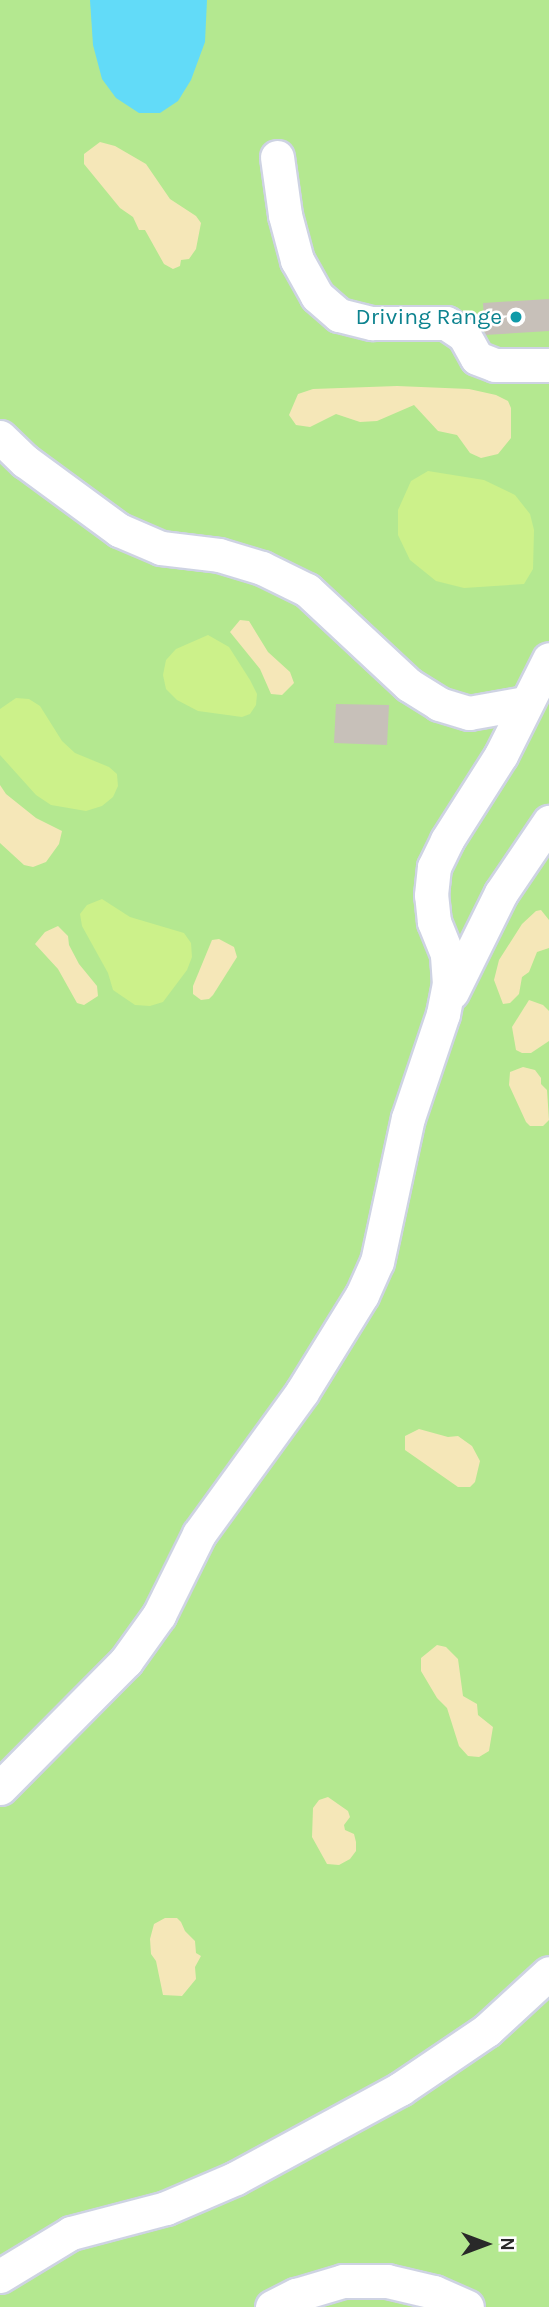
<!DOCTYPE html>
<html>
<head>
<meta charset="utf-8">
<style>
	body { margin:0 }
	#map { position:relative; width:549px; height:2307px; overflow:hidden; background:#ece3d9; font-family:Karla,sans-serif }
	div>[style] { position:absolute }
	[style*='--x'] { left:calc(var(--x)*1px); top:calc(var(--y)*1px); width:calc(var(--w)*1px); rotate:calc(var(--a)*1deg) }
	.green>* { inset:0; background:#b4e890 }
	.sand>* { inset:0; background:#f5e7b8 }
	.pitch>* { inset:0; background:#ccf18a }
	.water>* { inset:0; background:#62dbf8 }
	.building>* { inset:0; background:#c7c0b9 }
	.roads { filter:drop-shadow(2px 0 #ced3e3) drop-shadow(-2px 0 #ced3e3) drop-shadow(0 2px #ced3e3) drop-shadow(0 -2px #ced3e3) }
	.minor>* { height:33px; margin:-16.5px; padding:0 16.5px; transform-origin:16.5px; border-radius:16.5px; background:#fff }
	.dots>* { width:19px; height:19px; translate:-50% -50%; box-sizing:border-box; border:4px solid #fff; border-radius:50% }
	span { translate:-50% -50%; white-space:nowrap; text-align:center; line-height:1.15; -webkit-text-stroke:5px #fff; paint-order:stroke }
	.culture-label { font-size:23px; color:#0d838f }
	.right { translate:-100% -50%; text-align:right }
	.north { position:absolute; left:451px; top:2209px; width:70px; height:70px; -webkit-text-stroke:5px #fff; paint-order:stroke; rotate:90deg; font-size:19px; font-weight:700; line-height:28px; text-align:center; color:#292929 }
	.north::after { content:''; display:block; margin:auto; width:24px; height:32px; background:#292929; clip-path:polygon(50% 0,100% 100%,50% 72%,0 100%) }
</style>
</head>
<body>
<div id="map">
	<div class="green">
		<div style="clip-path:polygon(0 0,549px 0,549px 2307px,0 2307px)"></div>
	</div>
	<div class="sand">
		<div style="clip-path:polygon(100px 142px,115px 146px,146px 164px,170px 199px,196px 216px,201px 223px,196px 249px,189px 259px,181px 260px,180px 266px,173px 269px,164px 264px,145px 230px,139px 230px,133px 217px,120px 208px,84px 164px,84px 154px)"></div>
		<div style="clip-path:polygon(397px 386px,469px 389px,496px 395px,508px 401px,511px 408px,511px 438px,498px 454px,481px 458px,470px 453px,457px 435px,438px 431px,414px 405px,377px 421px,360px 422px,336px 414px,310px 427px,296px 425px,289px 415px,298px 394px,313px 389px)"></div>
		<div style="clip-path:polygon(240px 620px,249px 621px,268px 652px,290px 672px,294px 683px,282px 695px,271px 694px,260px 669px,230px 632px)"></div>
		<div style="clip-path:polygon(0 785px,6px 794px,36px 818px,62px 831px,59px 844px,46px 862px,33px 867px,24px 865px,0 843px)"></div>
		<div style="clip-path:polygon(541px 910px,549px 920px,549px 948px,537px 952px,529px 972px,522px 977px,519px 994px,510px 1003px,503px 1004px,494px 980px,499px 960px,522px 924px,536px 911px)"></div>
		<div style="clip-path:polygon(58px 926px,68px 936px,69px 945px,79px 964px,97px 986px,98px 996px,84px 1005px,77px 1003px,58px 969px,35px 944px,45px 932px)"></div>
		<div style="clip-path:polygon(219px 939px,234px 947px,237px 957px,213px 995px,209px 999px,201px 1000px,193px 994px,193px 986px,212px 940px)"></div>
		<div style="clip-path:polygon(529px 1000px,543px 1005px,549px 1011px,549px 1041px,531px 1053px,522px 1053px,516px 1050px,512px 1027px)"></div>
		<div style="clip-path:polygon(523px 1067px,535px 1070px,541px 1078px,541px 1084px,547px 1090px,549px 1120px,543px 1126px,530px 1126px,526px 1122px,509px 1085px,510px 1072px)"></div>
		<div style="clip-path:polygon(419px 1429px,448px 1437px,458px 1436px,472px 1446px,480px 1461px,475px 1482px,470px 1487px,458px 1487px,405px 1450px,405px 1436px)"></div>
		<div style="clip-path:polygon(437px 1645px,446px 1647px,458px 1659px,463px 1696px,477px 1704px,478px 1715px,493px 1727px,489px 1751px,479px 1757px,468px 1756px,459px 1746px,447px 1708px,437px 1698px,421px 1671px,421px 1658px)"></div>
		<div style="clip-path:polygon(328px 1797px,348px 1811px,350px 1817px,344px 1825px,345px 1830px,354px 1834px,356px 1842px,356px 1851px,350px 1859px,339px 1865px,327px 1864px,312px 1837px,313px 1808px,319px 1800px)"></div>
		<div style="clip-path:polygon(165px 1918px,177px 1918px,181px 1922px,185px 1931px,195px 1941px,196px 1953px,201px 1956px,195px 1967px,196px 1979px,182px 1996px,163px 1995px,156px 1961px,151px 1954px,150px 1939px,154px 1924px)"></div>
	</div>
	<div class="pitch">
		<div style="clip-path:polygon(428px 471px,484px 480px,515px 495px,530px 514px,534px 530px,533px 569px,524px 584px,464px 588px,436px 581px,410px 560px,398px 535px,398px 510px,411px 481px)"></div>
		<div style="clip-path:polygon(208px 635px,229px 647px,250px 680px,257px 694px,256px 705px,250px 714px,242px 717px,198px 711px,177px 700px,166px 689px,163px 675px,166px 660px,176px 649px)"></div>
		<div style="clip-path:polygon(16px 698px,29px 699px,40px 706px,62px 741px,75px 753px,109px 767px,117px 774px,118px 786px,113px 797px,102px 806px,86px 811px,51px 805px,36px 795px,0 755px,0 709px)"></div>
		<div style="clip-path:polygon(102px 899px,130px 917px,184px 933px,191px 943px,192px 957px,187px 970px,163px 1002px,150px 1006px,135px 1005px,113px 990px,108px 973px,82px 926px,80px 914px,87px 905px)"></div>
	</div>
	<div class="water">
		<div style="clip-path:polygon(90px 0,207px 0,205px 42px,191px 80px,178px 101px,160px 113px,139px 113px,116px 98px,102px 79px,93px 45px)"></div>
	</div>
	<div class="building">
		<div style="clip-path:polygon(549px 299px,549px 331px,485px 335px,483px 303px)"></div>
		<div style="clip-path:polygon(336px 704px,389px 705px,387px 745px,334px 743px)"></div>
	</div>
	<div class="roads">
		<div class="minor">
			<div style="--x:277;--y:157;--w:59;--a:82.1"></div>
			<div style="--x:285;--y:215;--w:47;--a:75.1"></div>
			<div style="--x:297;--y:260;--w:41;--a:60.9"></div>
			<div style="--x:317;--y:296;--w:29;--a:41"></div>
			<div style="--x:339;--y:315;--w:34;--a:14"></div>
			<div style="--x:372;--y:323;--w:74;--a:0"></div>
			<div style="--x:446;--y:323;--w:22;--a:34"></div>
			<div style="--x:464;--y:335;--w:26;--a:61"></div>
			<div style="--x:477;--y:358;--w:19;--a:21"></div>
			<div style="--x:495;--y:365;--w:54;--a:0"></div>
			<div style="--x:0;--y:437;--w:35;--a:44"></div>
			<div style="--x:25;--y:461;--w:117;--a:36.3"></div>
			<div style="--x:119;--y:530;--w:46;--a:23.2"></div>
			<div style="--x:161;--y:548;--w:58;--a:6.9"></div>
			<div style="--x:219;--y:555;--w:45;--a:16.8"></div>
			<div style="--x:262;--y:568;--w:50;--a:26.1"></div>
			<div style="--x:307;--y:590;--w:139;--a:43"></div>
			<div style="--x:409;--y:685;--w:36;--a:32"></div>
			<div style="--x:439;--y:704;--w:31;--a:17"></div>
			<div style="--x:469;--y:713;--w:57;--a:-10.1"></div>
			<div style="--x:452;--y:992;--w:110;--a:-63.7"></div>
			<div style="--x:501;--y:893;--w:86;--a:-55.9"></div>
			<div style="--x:0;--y:1788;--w:179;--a:-45.2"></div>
			<div style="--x:126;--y:1661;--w:57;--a:-54.3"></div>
			<div style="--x:159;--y:1615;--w:90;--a:-63.7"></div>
			<div style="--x:199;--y:1534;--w:175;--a:-54"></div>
			<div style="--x:302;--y:1392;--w:114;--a:-58.3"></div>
			<div style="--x:362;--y:1295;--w:36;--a:-66"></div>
			<div style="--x:377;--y:1262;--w:147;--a:-77.9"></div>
			<div style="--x:408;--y:1118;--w:110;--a:-71.4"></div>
			<div style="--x:443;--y:1014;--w:31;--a:-79"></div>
			<div style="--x:449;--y:984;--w:30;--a:-94"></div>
			<div style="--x:447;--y:954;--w:35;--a:-112"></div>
			<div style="--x:434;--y:922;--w:27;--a:-96"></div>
			<div style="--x:431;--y:895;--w:28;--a:-84"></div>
			<div style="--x:434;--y:867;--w:30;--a:-64"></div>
			<div style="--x:447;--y:840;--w:101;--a:-57.6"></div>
			<div style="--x:501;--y:755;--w:107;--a:-63.4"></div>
			<div style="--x:0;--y:2276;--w:83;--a:-31.2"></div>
			<div style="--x:71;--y:2233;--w:98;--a:-14.7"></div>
			<div style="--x:166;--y:2208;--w:76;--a:-23.2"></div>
			<div style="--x:236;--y:2178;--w:187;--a:-28.5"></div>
			<div style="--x:400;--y:2089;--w:105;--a:-34.1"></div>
			<div style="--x:487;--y:2030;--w:84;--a:-42.6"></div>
			<div style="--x:272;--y:2307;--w:27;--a:-27"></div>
			<div style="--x:296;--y:2295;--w:49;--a:-16.6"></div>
			<div style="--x:343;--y:2281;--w:44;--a:0"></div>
			<div style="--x:387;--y:2281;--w:48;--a:13.2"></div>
			<div style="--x:434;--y:2292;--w:36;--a:24"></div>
		</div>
	</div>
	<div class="dots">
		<div style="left:516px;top:317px;background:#0f9aa8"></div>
	</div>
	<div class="culture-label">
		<span class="right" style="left:502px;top:317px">Driving Range</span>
	</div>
	<div class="north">N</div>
</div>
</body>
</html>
